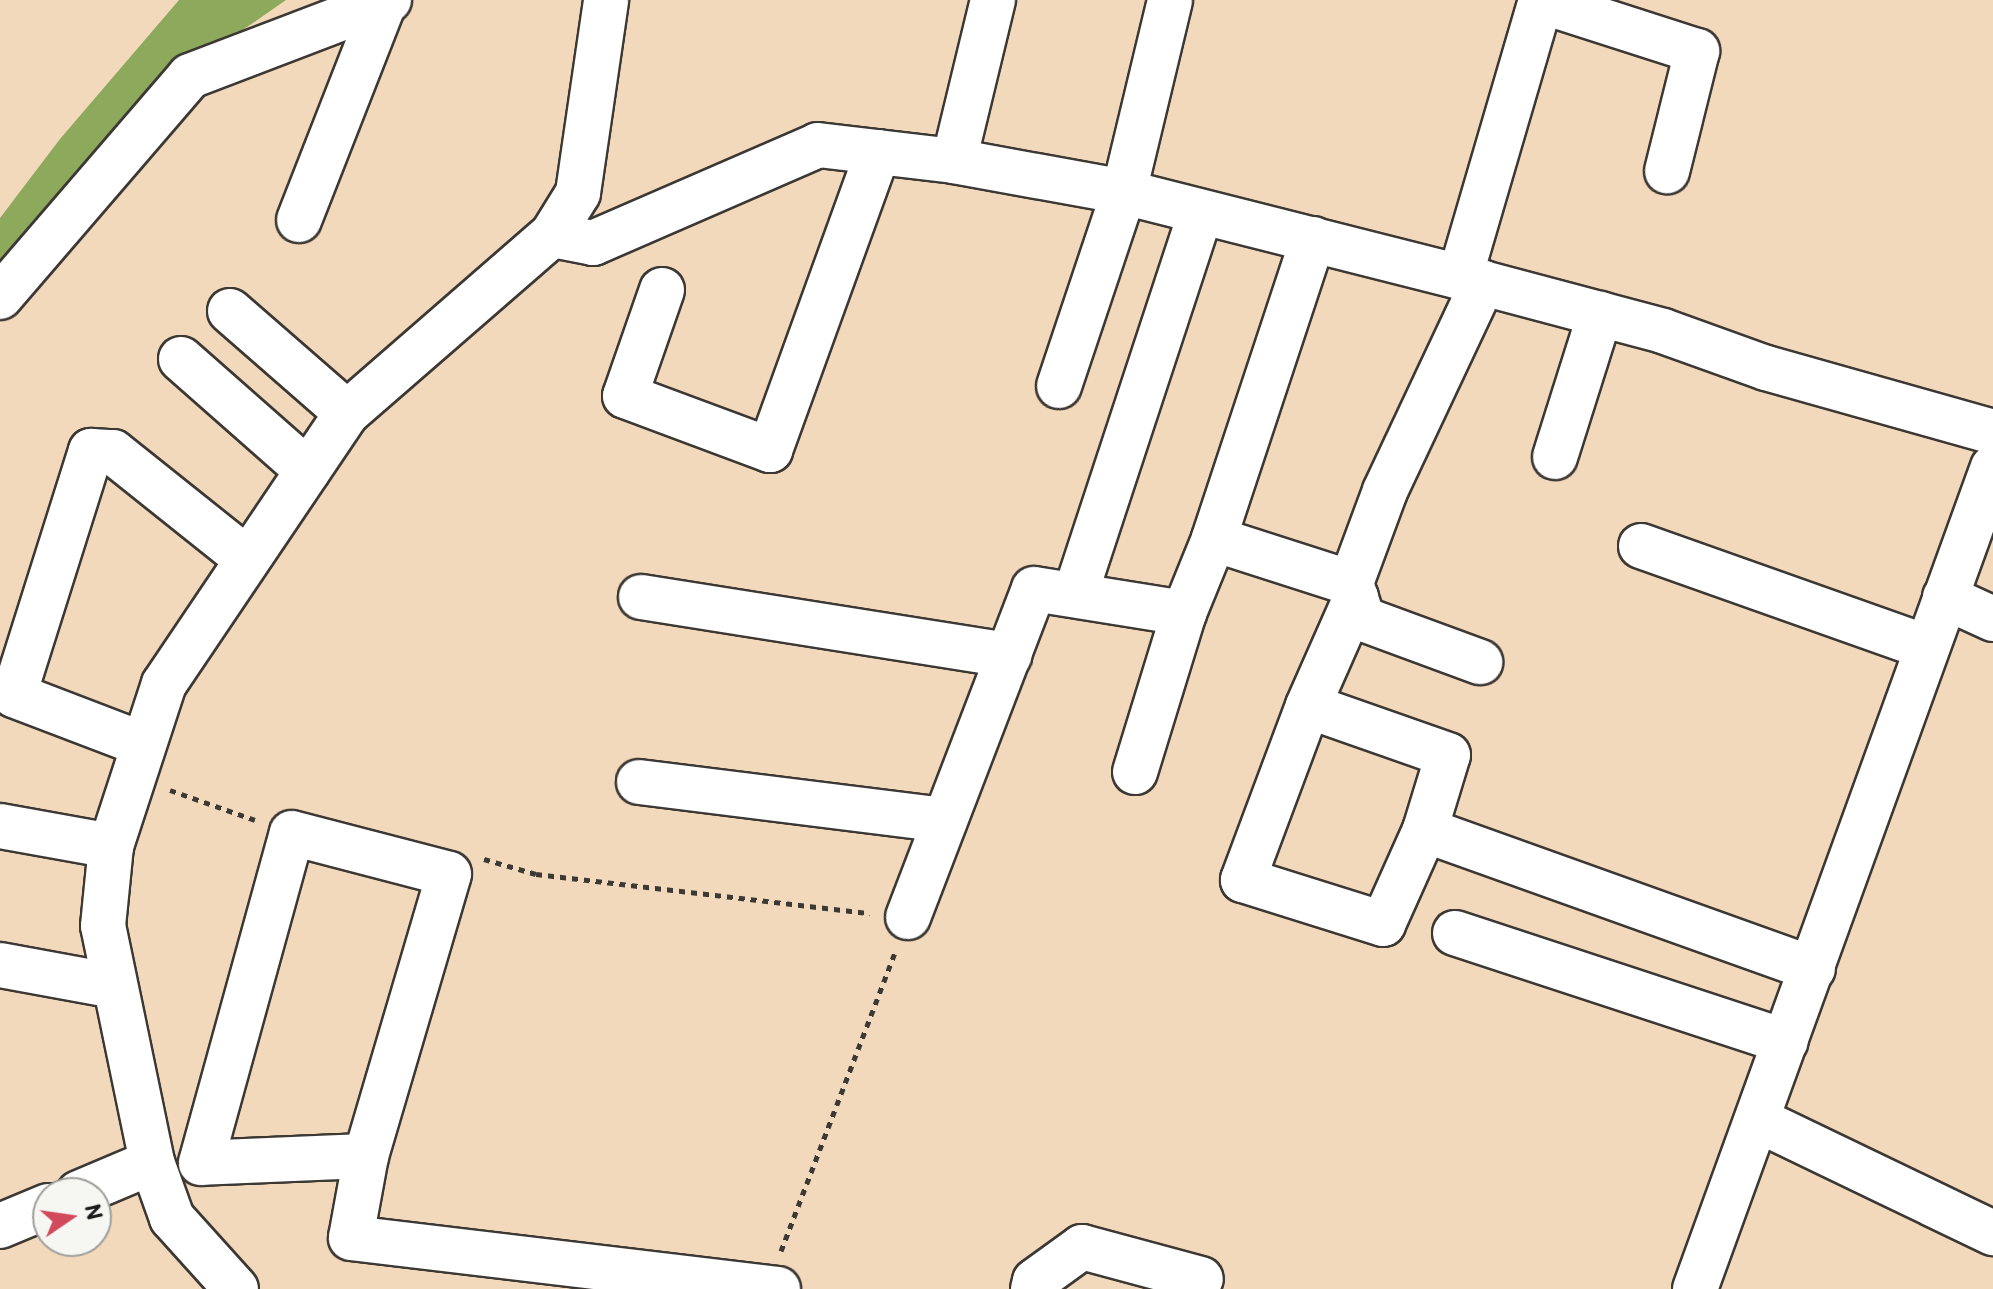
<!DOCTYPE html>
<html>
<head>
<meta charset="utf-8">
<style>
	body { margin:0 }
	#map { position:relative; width:1993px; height:1289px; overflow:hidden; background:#f3d9bb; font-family:Itim,sans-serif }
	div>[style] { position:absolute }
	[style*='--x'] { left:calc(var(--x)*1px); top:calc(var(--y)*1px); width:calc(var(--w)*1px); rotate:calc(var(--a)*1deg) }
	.forest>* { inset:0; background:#8ca95c }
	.path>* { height:5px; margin-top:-2.5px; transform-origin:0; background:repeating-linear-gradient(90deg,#3c3834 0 6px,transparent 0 12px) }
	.roads { filter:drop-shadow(2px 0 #3c3834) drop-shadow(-2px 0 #3c3834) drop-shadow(0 2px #3c3834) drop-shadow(0 -2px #3c3834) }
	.minor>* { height:44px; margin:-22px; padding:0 22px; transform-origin:22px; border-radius:22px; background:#fff }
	span { translate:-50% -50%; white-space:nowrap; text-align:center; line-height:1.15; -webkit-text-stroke:8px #f6f6f2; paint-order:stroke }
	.north { position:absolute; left:32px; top:1177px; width:80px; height:80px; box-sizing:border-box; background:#f6f6f2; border:2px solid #9f9f9c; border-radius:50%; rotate:77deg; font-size:22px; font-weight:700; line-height:32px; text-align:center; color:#1c1c1c }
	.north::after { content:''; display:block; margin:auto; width:28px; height:36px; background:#d1495b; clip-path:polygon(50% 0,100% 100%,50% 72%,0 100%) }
</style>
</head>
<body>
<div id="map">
	<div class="forest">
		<div style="clip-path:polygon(179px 0,286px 0,165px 84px,0 295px,0 218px,60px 139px)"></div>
	</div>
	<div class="path">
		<div style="--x:170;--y:790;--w:90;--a:19.4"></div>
		<div style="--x:484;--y:859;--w:54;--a:16.1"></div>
		<div style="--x:536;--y:874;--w:336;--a:6.7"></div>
		<div style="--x:781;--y:1251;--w:322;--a:-69.1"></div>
	</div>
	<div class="roads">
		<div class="minor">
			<div style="--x:1541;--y:1;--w:164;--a:17.8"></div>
			<div style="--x:1697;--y:51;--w:124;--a:104"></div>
			<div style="--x:954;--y:161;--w:166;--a:-76.4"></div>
			<div style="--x:299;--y:220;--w:235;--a:-68.6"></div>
			<div style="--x:552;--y:235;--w:42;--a:11"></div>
			<div style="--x:593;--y:243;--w:245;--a:-23.5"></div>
			<div style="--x:818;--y:145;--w:137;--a:6.7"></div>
			<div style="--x:954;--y:161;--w:173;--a:10.3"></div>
			<div style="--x:1124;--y:192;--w:370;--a:14.2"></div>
			<div style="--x:1483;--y:283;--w:186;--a:14.9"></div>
			<div style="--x:1663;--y:331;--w:109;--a:19.8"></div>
			<div style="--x:1766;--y:368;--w:236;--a:15.7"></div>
			<div style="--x:1313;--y:239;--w:316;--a:108.3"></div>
			<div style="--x:1214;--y:539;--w:144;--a:17.8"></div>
			<div style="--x:1351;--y:583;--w:38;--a:72"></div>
			<div style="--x:1363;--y:619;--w:125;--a:20.2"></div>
			<div style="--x:1460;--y:277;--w:289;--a:-73.7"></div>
			<div style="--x:662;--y:290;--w:112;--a:109.2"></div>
			<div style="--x:625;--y:396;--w:155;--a:20.4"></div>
			<div style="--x:770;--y:450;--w:317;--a:-70.1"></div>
			<div style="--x:0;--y:297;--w:291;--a:-49.3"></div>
			<div style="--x:190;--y:76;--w:213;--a:-20.9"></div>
			<div style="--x:230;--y:311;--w:155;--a:41.1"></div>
			<div style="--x:181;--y:359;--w:169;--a:41.4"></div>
			<div style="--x:1059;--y:386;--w:205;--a:-71.5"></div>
			<div style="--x:1124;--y:192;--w:197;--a:-76.5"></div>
			<div style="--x:1555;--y:457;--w:150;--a:-72.5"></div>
			<div style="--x:1641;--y:546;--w:303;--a:19.5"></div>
			<div style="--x:1351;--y:583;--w:98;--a:-69.7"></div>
			<div style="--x:1385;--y:491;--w:230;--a:-64.8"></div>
			<div style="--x:1076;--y:592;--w:400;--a:-71.8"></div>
			<div style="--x:641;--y:597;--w:373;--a:9"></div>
			<div style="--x:1945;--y:597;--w:53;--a:24.6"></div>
			<div style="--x:1308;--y:706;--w:119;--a:-66.2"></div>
			<div style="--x:142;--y:744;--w:137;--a:-159.1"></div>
			<div style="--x:14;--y:695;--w:256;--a:-72.5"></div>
			<div style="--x:91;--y:451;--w:22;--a:3"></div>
			<div style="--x:113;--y:452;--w:171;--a:38.6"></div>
			<div style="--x:1135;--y:772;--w:166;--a:-72.9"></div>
			<div style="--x:1184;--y:613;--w:80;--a:-67.9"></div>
			<div style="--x:639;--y:782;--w:308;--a:7.1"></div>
			<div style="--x:0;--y:826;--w:113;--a:10.2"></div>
			<div style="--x:1425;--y:830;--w:78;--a:-73"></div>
			<div style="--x:1448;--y:755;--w:148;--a:-160.7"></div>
			<div style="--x:1308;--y:706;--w:186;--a:110.5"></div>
			<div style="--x:1243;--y:880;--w:147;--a:17.4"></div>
			<div style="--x:1383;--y:924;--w:103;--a:-65.9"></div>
			<div style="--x:1425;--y:830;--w:412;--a:19.7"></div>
			<div style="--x:908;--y:917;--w:351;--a:-69"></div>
			<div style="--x:1034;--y:589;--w:152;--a:9.1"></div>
			<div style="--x:1455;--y:933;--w:348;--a:18.2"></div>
			<div style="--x:0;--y:965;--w:116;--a:10.4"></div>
			<div style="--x:1758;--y:1120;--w:261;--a:25.7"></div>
			<div style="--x:366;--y:1156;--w:165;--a:177.6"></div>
			<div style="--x:201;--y:1163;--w:342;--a:-74.6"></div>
			<div style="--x:292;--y:833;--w:162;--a:14.6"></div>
			<div style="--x:449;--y:874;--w:294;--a:106.4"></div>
			<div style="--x:366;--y:1156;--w:83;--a:100.4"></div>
			<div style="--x:351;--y:1238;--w:430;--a:6.8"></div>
			<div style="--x:79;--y:1193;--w:79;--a:-23"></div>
			<div style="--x:0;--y:1226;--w:52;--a:-22.6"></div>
			<div style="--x:236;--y:1289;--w:96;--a:-132"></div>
			<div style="--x:172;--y:1218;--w:59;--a:-109.7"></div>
			<div style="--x:152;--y:1162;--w:241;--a:-101.7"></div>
			<div style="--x:103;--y:926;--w:80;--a:-84.3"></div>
			<div style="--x:111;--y:846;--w:170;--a:-71.9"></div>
			<div style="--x:164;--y:684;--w:327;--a:-56"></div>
			<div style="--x:347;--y:413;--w:271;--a:-41"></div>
			<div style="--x:552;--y:235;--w:49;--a:-58.2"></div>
			<div style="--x:578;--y:193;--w:195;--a:-81.7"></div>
			<div style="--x:1033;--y:1289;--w:8;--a:-76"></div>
			<div style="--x:1035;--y:1281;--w:58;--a:-35.9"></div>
			<div style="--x:1082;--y:1247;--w:123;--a:15.1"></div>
			<div style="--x:1695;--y:1289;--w:874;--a:-70.07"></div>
		</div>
	</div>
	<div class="north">N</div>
</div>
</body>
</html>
